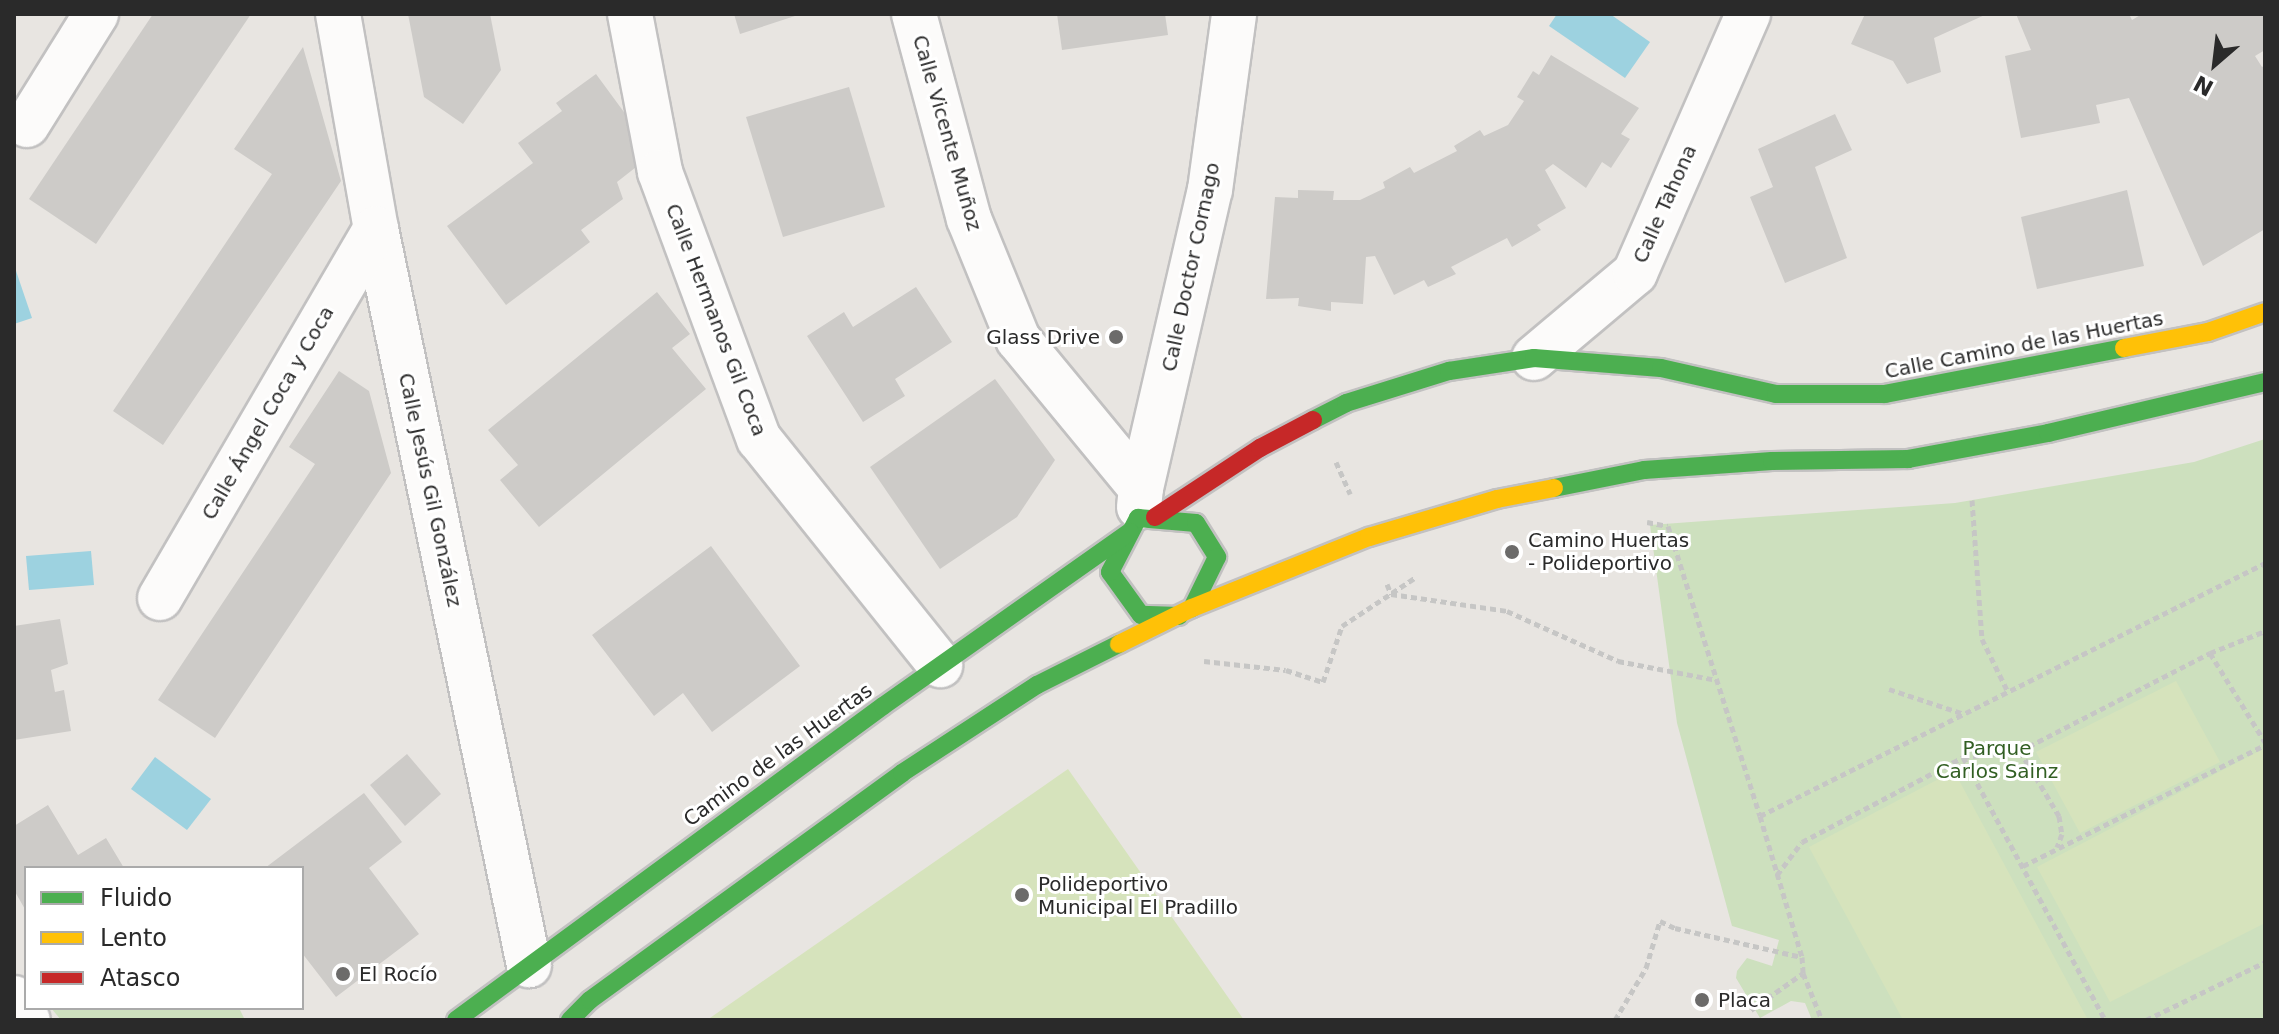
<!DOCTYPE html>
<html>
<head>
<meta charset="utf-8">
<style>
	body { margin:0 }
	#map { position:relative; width:2279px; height:1034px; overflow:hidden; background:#e8e5e1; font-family:"DejaVu Sans",sans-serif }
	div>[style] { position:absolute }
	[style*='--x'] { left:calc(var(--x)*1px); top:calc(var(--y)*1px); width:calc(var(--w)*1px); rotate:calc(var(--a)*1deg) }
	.green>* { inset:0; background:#cde0be }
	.pitch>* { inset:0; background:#d6e3bc }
	.water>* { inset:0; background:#9dd2e0 }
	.building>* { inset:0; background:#cdcbc8 }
	.path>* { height:5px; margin-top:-2.5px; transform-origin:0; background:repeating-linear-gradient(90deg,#c6c6c5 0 6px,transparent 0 10px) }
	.roads { filter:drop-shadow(2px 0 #c2c1c1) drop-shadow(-2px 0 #c2c1c1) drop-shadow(0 2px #c2c1c1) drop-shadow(0 -2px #c2c1c1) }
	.street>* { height:44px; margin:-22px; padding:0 22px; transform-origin:22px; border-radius:22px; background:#fcfbfa }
	.fast>* { height:18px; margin:-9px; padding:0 9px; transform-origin:9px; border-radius:9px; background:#4caf50 }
	.slow>* { height:18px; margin:-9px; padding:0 9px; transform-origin:9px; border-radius:9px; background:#ffc107 }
	.jam>* { height:18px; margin:-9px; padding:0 9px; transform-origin:9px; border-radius:9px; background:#c62828 }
	.dots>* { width:22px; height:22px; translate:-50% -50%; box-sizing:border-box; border:4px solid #fff; border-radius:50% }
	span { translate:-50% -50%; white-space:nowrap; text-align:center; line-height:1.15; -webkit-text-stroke:6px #fff; paint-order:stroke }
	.street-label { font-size:20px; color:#2a2a2a }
	.poi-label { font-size:20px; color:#2a2a2a }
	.right { translate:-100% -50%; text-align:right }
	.left { translate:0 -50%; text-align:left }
	.park-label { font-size:20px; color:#325f23 }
	.frame { position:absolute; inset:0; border:16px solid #2a2a2a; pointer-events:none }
	.legend { position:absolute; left:24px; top:866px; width:280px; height:144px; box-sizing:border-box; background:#fff; border:2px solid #aaa; margin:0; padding:10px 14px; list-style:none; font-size:24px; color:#2a2a2a }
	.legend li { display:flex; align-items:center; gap:16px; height:40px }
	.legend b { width:40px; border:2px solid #aaa }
	.north { position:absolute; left:2175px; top:24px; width:80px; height:80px; -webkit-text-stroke:6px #fff; paint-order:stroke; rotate:208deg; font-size:22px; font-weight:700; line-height:32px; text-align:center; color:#2a2a2a }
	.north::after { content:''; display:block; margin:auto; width:28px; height:36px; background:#2a2a2a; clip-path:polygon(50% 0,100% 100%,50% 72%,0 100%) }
</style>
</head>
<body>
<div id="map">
	<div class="green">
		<div style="clip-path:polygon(2265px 439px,2265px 1020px,1812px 1020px,1805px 1003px,1791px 1001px,1760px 1018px,1736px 978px,1737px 971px,1747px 958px,1772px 966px,1779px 940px,1732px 926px,1677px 723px,1650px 525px,1955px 503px,2194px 462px)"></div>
		<div style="clip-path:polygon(51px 1008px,239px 1008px,245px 1020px,61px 1020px)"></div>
	</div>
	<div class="pitch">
		<div style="clip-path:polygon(2176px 681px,2220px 762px,2080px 833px,2036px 752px)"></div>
		<div style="clip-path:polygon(2263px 749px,2265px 923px,2110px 1002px,2037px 867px)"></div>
		<div style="clip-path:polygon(1068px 769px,1244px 1020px,707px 1020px)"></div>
		<div style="clip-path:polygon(1954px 771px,2088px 1020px,1903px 1020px,1809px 847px)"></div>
	</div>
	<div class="water">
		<div style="clip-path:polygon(1557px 14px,1610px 14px,1650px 42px,1625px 78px,1549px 26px)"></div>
		<div style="clip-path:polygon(14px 265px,32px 318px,14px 324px)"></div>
		<div style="clip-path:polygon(91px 551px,94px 585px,29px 590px,26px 556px)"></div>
		<div style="clip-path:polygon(155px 757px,211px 799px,187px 830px,131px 789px)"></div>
	</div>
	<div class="building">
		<div style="clip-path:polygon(153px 14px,251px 14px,96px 244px,29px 199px)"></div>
		<div style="clip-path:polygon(408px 14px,490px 14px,501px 70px,463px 124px,424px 97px)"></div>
		<div style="clip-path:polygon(734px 14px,798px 14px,798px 15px,740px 34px)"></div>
		<div style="clip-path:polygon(1057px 14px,1165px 14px,1168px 35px,1062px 50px)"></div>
		<div style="clip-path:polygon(1865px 14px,1987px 14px,1934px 38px,1941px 72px,1907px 84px,1893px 61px,1851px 44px)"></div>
		<div style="clip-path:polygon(2016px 14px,2129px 14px,2132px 20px,2142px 14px,2265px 14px,2265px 50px,2255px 56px,2262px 67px,2265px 65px,2265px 229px,2203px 266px,2129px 98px,2096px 105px,2100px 123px,2021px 138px,2005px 56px,2031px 50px)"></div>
		<div style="clip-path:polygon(303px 47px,341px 181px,163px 445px,113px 411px,272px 174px,234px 149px)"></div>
		<div style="clip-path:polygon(1551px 55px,1639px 108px,1621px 134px,1630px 139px,1611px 168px,1602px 162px,1586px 188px,1553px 164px,1545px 170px,1566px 208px,1537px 225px,1541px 230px,1512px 247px,1507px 238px,1451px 267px,1456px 274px,1428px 287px,1424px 280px,1394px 295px,1375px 256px,1366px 257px,1363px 304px,1331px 302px,1331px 311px,1298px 306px,1299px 298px,1266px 299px,1275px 197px,1298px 198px,1298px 190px,1334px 191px,1333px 200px,1360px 200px,1385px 188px,1383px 182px,1410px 167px,1414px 173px,1457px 151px,1454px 146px,1480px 130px,1484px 136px,1508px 125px,1524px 101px,1517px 97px,1533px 71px,1539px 75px)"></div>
		<div style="clip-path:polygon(596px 74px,654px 153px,617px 182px,623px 199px,581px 230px,590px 242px,506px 305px,447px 226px,533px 163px,518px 143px,562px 111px,556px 103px)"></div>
		<div style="clip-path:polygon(849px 87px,885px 207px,783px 237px,746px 117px)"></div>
		<div style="clip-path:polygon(1835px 114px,1852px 150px,1815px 167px,1847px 258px,1785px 283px,1750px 197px,1773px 187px,1758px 149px)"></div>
		<div style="clip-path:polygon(2127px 190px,2144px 266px,2037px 289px,2021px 217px)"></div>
		<div style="clip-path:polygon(916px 287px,952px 342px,895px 379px,905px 396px,863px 422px,807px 336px,844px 312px,853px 327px)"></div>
		<div style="clip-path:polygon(657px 292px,690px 334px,672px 348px,706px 389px,539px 527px,500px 480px,518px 465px,488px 430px)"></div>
		<div style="clip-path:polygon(339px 371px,369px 391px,391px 473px,215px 738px,158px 700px,315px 464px,289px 447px)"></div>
		<div style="clip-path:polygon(995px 379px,1055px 460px,1017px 517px,940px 569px,870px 467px)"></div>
		<div style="clip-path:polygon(711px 546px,800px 666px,712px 732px,683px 693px,654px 716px,592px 635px)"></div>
		<div style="clip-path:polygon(60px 619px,68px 664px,51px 670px,55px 692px,64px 690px,71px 731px,14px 740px,14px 626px)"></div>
		<div style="clip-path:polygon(407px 754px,441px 794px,405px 826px,370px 785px)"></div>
		<div style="clip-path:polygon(364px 793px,402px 842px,369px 868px,419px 934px,336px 997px,302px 953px,302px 868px,265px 868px)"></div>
		<div style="clip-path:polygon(48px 805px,78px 855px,106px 838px,124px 868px,26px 868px,26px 911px,14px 890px,14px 826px)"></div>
	</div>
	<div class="path">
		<div style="--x:1336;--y:462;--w:35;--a:66"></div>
		<div style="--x:1972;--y:500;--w:139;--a:85.9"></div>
		<div style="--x:1982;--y:639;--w:57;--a:63.9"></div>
		<div style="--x:1647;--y:522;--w:21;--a:11"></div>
		<div style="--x:1668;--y:526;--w:304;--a:72.4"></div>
		<div style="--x:1760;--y:816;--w:565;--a:-26.61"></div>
		<div style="--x:1387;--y:584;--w:11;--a:68"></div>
		<div style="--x:1391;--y:594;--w:117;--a:8.3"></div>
		<div style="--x:1507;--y:611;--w:122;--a:24.2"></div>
		<div style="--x:1618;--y:661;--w:101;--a:10.9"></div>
		<div style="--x:2210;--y:653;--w:105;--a:58.3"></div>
		<div style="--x:1204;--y:661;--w:82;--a:6.3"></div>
		<div style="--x:1286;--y:670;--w:39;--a:18"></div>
		<div style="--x:1323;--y:682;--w:59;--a:-71.3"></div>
		<div style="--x:1342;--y:626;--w:89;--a:-33.5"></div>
		<div style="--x:1889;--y:689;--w:79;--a:18.4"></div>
		<div style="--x:2020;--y:751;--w:76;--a:59"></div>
		<div style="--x:2059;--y:816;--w:18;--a:81"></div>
		<div style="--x:2062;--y:834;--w:14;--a:111"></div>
		<div style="--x:1963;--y:757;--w:299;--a:61.6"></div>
		<div style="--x:1760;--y:816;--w:147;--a:73.4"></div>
		<div style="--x:2023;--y:866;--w:271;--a:-26.6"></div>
		<div style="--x:1777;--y:875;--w:41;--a:-52.9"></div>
		<div style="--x:1802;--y:842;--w:182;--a:-27.8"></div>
		<div style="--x:1963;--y:757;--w:57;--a:-6"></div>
		<div style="--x:2020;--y:751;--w:214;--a:-27.3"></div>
		<div style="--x:2210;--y:653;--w:59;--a:-21.8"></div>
		<div style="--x:1751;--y:1010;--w:64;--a:-35.4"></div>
		<div style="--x:1615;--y:1020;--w:61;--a:-59.2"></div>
		<div style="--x:1646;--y:968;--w:49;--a:-73.4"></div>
		<div style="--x:1660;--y:921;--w:17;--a:25"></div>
		<div style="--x:1675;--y:928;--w:130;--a:12.9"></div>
		<div style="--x:1802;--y:957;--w:16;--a:86"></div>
		<div style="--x:1803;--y:973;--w:51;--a:68"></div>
		<div style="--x:2146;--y:1020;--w:132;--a:-26"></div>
	</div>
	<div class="roads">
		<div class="street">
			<div style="--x:338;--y:14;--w:218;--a:80"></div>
			<div style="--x:376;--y:229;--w:752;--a:78.26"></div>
			<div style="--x:630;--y:14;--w:161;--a:79.2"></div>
			<div style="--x:660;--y:172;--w:285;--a:69.7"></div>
			<div style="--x:759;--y:439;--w:290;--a:51.3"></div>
			<div style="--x:914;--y:14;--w:212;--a:75"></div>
			<div style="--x:969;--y:219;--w:130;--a:67.8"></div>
			<div style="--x:1018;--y:339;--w:193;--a:50.5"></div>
			<div style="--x:27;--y:125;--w:131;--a:-58.1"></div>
			<div style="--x:1534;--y:358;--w:132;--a:-40.1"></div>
			<div style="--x:1635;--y:273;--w:283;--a:-66.4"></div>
			<div style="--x:1139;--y:507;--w:19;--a:-84"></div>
			<div style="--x:1141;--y:488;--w:306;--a:-77"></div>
			<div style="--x:1210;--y:190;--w:178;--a:-82.2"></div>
			<div style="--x:160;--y:598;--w:428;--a:-59.7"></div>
			<div style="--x:14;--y:998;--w:26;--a:58"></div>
		</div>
		<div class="fast">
			<div style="--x:1313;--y:420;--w:37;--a:-27"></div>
			<div style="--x:1346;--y:403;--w:108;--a:-17.3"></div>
			<div style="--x:1449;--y:371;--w:86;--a:-8.7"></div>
			<div style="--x:1534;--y:358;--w:127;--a:4.5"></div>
			<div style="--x:1661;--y:368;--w:118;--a:12.7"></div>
			<div style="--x:1776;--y:394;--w:109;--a:0"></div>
			<div style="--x:1885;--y:394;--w:243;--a:-10.9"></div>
			<div style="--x:1554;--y:488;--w:92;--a:-11.3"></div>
			<div style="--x:1644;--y:470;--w:128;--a:-4"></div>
			<div style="--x:1772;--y:461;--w:136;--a:-0.8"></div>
			<div style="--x:1908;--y:459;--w:142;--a:-10.5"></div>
			<div style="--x:2048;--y:433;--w:223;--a:-13.2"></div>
			<div style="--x:1179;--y:616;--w:38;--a:-178"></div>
			<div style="--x:1141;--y:615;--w:53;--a:-125.8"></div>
			<div style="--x:1110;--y:572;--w:61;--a:-62.6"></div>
			<div style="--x:1138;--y:518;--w:58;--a:4.9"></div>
			<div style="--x:1196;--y:523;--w:40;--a:58"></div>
			<div style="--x:1217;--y:557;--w:57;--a:116.1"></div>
			<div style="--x:456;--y:1020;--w:530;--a:-36.33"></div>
			<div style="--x:883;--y:706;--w:302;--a:-35.2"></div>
			<div style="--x:570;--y:1020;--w:28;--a:-45"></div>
			<div style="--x:590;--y:1000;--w:386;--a:-36"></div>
			<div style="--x:902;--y:773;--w:161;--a:-33.1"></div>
			<div style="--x:1037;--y:685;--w:92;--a:-26.6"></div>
		</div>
		<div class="slow">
			<div style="--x:2124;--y:348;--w:86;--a:-10.8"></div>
			<div style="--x:2208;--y:332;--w:60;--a:-19.3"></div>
			<div style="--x:1119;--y:644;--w:81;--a:-26.3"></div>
			<div style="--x:1192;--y:608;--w:191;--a:-21.9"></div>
			<div style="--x:1369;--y:537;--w:134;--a:-16.5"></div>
			<div style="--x:1497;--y:499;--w:58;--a:-10.9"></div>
		</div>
		<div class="jam">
			<div style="--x:1155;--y:517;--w:126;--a:-33.3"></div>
			<div style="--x:1260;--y:448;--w:60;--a:-27.8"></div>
		</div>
	</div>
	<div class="dots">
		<div style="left:1116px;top:337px;background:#6c6b6a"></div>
		<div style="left:1512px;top:552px;background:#6c6b6a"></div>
		<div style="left:1022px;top:895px;background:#6c6b6a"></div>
		<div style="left:343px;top:974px;background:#6c6b6a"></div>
		<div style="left:1702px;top:1000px;background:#6c6b6a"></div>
	</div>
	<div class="street-label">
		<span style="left:947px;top:133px;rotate:74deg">Calle Vicente Muñoz</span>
		<span style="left:1665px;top:204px;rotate:-66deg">Calle Tahona</span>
		<span style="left:1191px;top:267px;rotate:-78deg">Calle Doctor Cornago</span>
		<span style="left:716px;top:320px;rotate:69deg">Calle Hermanos Gil Coca</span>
		<span style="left:2024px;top:345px;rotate:-11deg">Calle Camino de las Huertas</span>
		<span style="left:268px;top:413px;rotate:-60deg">Calle Ángel Coca y Coca</span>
		<span style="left:430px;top:490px;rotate:78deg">Calle Jesús Gil González</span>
		<span style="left:778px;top:755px;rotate:-36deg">Camino de las Huertas</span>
	</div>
	<div class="poi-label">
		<span class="right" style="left:1100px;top:337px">Glass Drive</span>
		<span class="left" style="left:1528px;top:552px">Camino Huertas<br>- Polideportivo</span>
		<span class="left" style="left:1038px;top:896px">Polideportivo<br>Municipal El Pradillo</span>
		<span class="left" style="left:359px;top:974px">El Rocío</span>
		<span class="left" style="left:1718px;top:1000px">Placa</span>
	</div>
	<div class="park-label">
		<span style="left:1997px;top:760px">Parque<br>Carlos Sainz</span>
	</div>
	<div class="frame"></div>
	<ul class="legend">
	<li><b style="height:10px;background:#4caf50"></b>Fluido</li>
	<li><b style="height:10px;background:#ffc107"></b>Lento</li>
	<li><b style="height:10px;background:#c62828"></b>Atasco</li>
	</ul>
	<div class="north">N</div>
</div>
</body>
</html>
